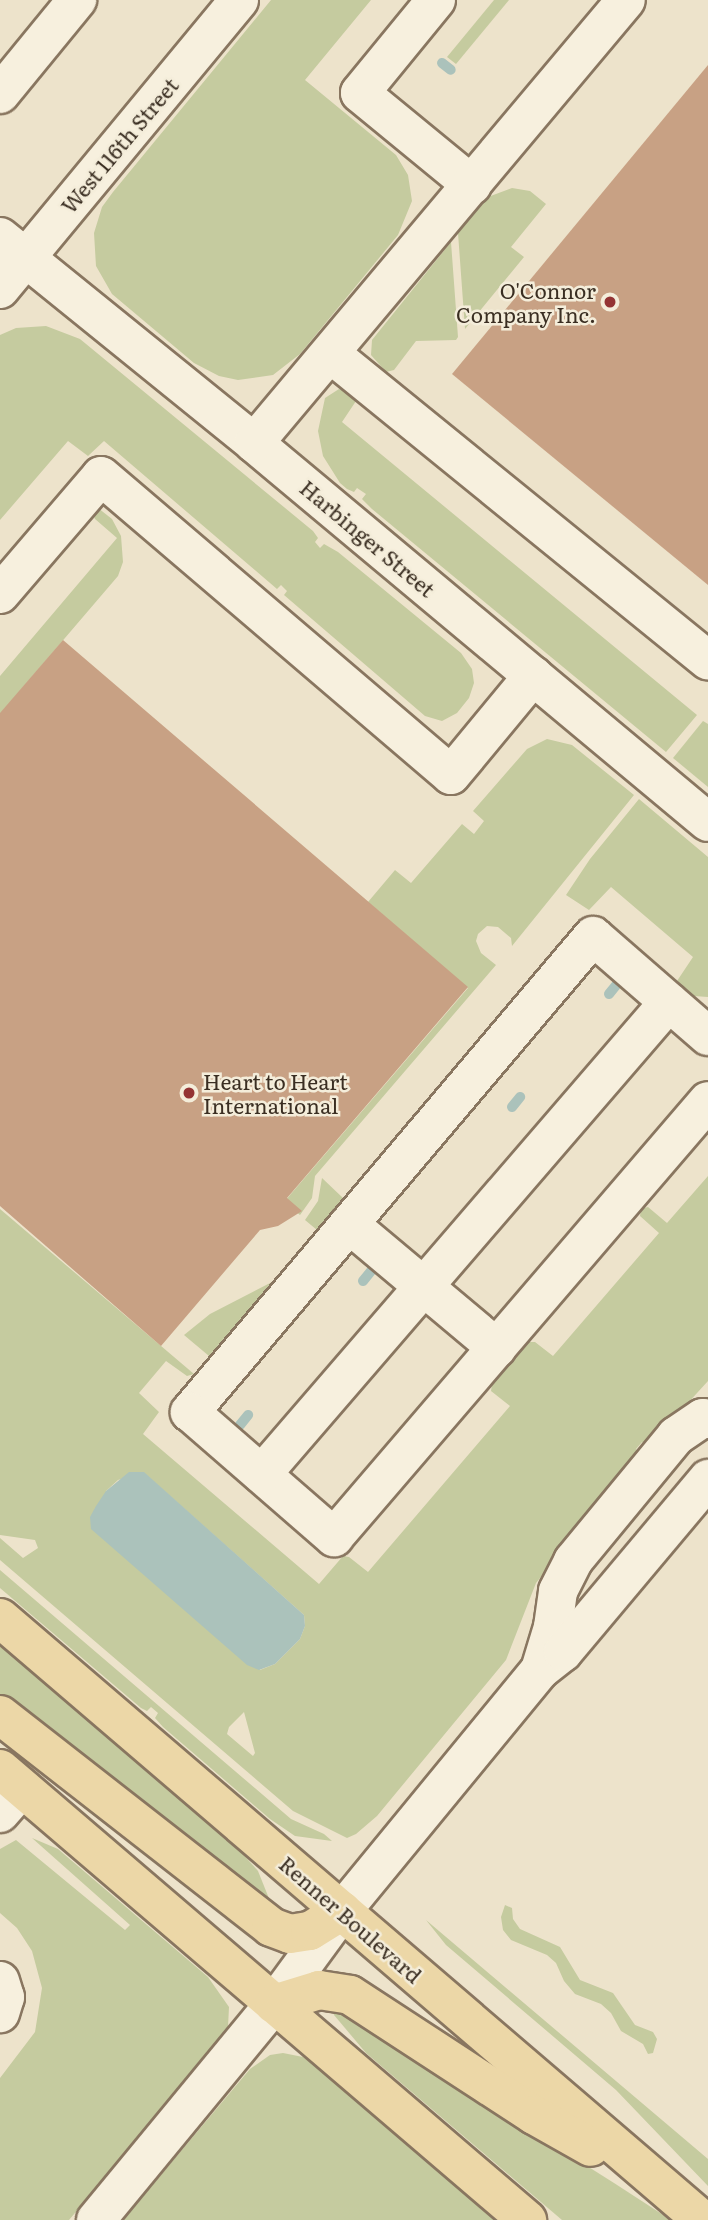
<!DOCTYPE html>
<html>
<head>
<meta charset="utf-8">
<style>
	body { margin:0 }
	#map { position:relative; width:708px; height:2220px; overflow:hidden; background:#ede3cb; font-family:Literata,serif }
	div>[style] { position:absolute }
	[style*='--x'] { left:calc(var(--x)*1px); top:calc(var(--y)*1px); width:calc(var(--w)*1px); rotate:calc(var(--a)*1deg) }
	.green>* { inset:0; background:#c5cb9f }
	.water>* { inset:0; background:#abc2bb }
	.stream>* { height:10px; margin:-5px; padding:0 5px; transform-origin:5px; border-radius:5px; background:#abc2bb }
	.building>* { inset:0; background:#c8a184 }
	.roads { filter:drop-shadow(2px 0 #897660) drop-shadow(-2px 0 #897660) drop-shadow(0 2px #897660) drop-shadow(0 -2px #897660) }
	.minor>* { height:38px; margin:-19px; padding:0 19px; transform-origin:19px; border-radius:19px; background:#f7f0de }
	.major>* { height:38px; margin:-19px; padding:0 19px; transform-origin:19px; border-radius:19px; background:#ecd7a7 }
	.dots>* { width:19px; height:19px; translate:-50% -50%; box-sizing:border-box; border:4px solid #f4edda; border-radius:50% }
	span { translate:-50% -50%; white-space:nowrap; text-align:center; line-height:1.15; -webkit-text-stroke:5px #f4edda; paint-order:stroke }
	.street-label { font-size:21px; color:#3a2e22 }
	.poi-label { font-size:21px; color:#3a2e22 }
	.right { translate:-100% -50%; text-align:right }
	.left { translate:0 -50%; text-align:left }
</style>
</head>
<body>
<div id="map">
	<div class="green">
		<div style="clip-path:polygon(271px 0,371px 0,305px 80px,396px 155px,408px 175px,412px 201px,398px 235px,300px 354px,273px 375px,238px 380px,219px 376px,194px 363px,112px 294px,96px 266px,94px 233px,102px 207px,113px 192px)"></div>
		<div style="clip-path:polygon(494px 0,509px 0,456px 64px,447px 57px)"></div>
		<div style="clip-path:polygon(512px 188px,530px 191px,546px 204px,511px 247px,524px 257px,465px 329px,458px 233px,488px 197px)"></div>
		<div style="clip-path:polygon(451px 242px,458px 337px,456px 340px,416px 341px,394px 370px,386px 372px,371px 355px,372px 340px)"></div>
		<div style="clip-path:polygon(46px 326px,80px 339px,313px 531px,318px 538px,315px 542px,320px 548px,324px 544px,338px 552px,461px 653px,472px 669px,474px 683px,469px 698px,457px 713px,442px 721px,425px 716px,284px 595px,287px 591px,281px 585px,277px 589px,104px 441px,88px 456px,68px 441px,0 520px,0 335px,16px 328px)"></div>
		<div style="clip-path:polygon(339px 389px,348px 392px,356px 401px,342px 422px,697px 715px,666px 752px,372px 509px,362px 499px,366px 494px,357px 488px,354px 492px,347px 489px,340px 483px,323px 456px,318px 431px,325px 398px)"></div>
		<div style="clip-path:polygon(98px 508px,112px 519px,121px 536px,123px 562px,118px 576px,0 714px,0 676px,117px 538px,95px 519px,93px 514px)"></div>
		<div style="clip-path:polygon(703px 721px,708px 724px,708px 787px,673px 758px)"></div>
		<div style="clip-path:polygon(547px 739px,572px 745px,634px 795px,512px 946px,511px 938px,498px 927px,487px 926px,478px 934px,476px 941px,481px 953px,496px 965px,315px 1176px,312px 1198px,300px 1215px,284px 1202px,468px 988px,368px 902px,395px 870px,411px 883px,462px 824px,474px 834px,484px 821px,473px 811px,527px 749px)"></div>
		<div style="clip-path:polygon(639px 799px,708px 857px,708px 997px,694px 996px,677px 981px,693px 957px,611px 887px,589px 910px,566px 895px,590px 859px)"></div>
		<div style="clip-path:polygon(evenodd,708px 1176px,708px 1381px,654px 1440px,647px 1446px,642px 1442px,636px 1449px,640px 1454px,536px 1583px,506px 1660px,377px 1816px,356px 1834px,347px 1838px,293px 1811px,0 1560px,0 1538px,23px 1558px,38px 1548px,35px 1540px,0 1535px,0 1209px,194px 1374px,187px 1376px,166px 1361px,139px 1393px,159px 1412px,143px 1434px,319px 1584px,343px 1556px,349px 1557px,368px 1572px,510px 1406px,491px 1391px,492px 1384px,528px 1342px,535px 1342px,553px 1356px,659px 1233px,640px 1216px,641px 1209px,648px 1207px,667px 1223px,708px 1176px,143px 1472px,304px 1615px,305px 1626px,300px 1639px,275px 1664px,260px 1670px,106px 1491px,118px 1480px,143px 1472px,708px 1176px,244px 1712px,255px 1753px,253px 1756px,227px 1734px,229px 1727px,244px 1712px)"></div>
		<div style="clip-path:polygon(322px 1178px,343px 1198px,317px 1230px,305px 1220px,318px 1201px)"></div>
		<div style="clip-path:polygon(272px 1282px,209px 1356px,184px 1335px,210px 1314px)"></div>
		<div style="clip-path:polygon(0 1570px,291px 1819px,324px 1834px,332px 1841px,295px 1836px,270px 1819px,163px 1727px,155px 1718px,158px 1713px,151px 1707px,147px 1711px,141px 1708px,0 1588px)"></div>
		<div style="clip-path:polygon(0 1642px,233px 1843px,258px 1871px,272px 1906px,0 1700px)"></div>
		<div style="clip-path:polygon(32px 1838px,58px 1849px,208px 1977px,229px 2007px,228px 2027px,221px 2040px,69px 2220px,0 2220px,0 2078px,35px 2032px,42px 1988px,32px 1951px,17px 1928px,0 1913px,0 1849px,16px 1840px,125px 1930px,130px 1925px)"></div>
		<div style="clip-path:polygon(505px 1905px,512px 1908px,513px 1919px,520px 1929px,560px 1947px,580px 1980px,613px 1993px,635px 2025px,653px 2032px,657px 2039px,653px 2053px,648px 2054px,643px 2044px,621px 2031px,611px 2013px,601px 2004px,575px 1994px,564px 1981px,556px 1963px,547px 1955px,511px 1940px,503px 1930px,501px 1917px)"></div>
		<div style="clip-path:polygon(426px 1920px,708px 2159px,708px 2186px,616px 2090px,446px 1945px)"></div>
		<div style="clip-path:polygon(339px 2009px,614px 2183px,671px 2220px,562px 2220px,366px 2053px,334px 2015px,333px 2011px)"></div>
		<div style="clip-path:polygon(283px 2053px,303px 2057px,322px 2070px,498px 2220px,123px 2220px,250px 2069px,270px 2055px)"></div>
	</div>
	<div class="water">
		<div style="clip-path:polygon(129px 1472px,144px 1472px,304px 1615px,305px 1626px,300px 1639px,275px 1664px,259px 1670px,247px 1665px,91px 1529px,90px 1517px,96px 1506px,106px 1491px)"></div>
	</div>
	<div class="stream">
		<div style="--x:442;--y:63;--w:11;--a:38"></div>
		<div style="--x:609;--y:994;--w:14;--a:-51"></div>
		<div style="--x:512;--y:1107;--w:13;--a:-51"></div>
		<div style="--x:363;--y:1281;--w:13;--a:-51"></div>
		<div style="--x:240;--y:1425;--w:13;--a:-51"></div>
	</div>
	<div class="building">
		<div style="clip-path:polygon(708px 65px,708px 585px,452px 374px)"></div>
		<div style="clip-path:polygon(63px 640px,468px 987px,287px 1198px,302px 1211px,278px 1226px,260px 1230px,161px 1346px,0 1206px,0 713px)"></div>
	</div>
	<div class="roads">
		<div class="minor">
			<div style="--x:436;--y:0;--w:120;--a:129.3"></div>
			<div style="--x:360;--y:93;--w:145;--a:39.4"></div>
			<div style="--x:0;--y:94;--w:122;--a:-50.7"></div>
			<div style="--x:0;--y:237;--w:327;--a:39"></div>
			<div style="--x:254;--y:443;--w:591;--a:39.86"></div>
			<div style="--x:0;--y:289;--w:375;--a:-50.4"></div>
			<div style="--x:331;--y:354;--w:486;--a:39.1"></div>
			<div style="--x:254;--y:443;--w:578;--a:-49.98"></div>
			<div style="--x:0;--y:594;--w:155;--a:-49.4"></div>
			<div style="--x:101;--y:476;--w:460;--a:40.5"></div>
			<div style="--x:451;--y:775;--w:129;--a:-50.4"></div>
			<div style="--x:708;--y:1036;--w:152;--a:-139"></div>
			<div style="--x:593;--y:936;--w:624;--a:130.25"></div>
			<div style="--x:190;--y:1412;--w:191;--a:41"></div>
			<div style="--x:334;--y:1537;--w:574;--a:-49.38"></div>
			<div style="--x:349;--y:1224;--w:193;--a:40"></div>
			<div style="--x:262;--y:1474;--w:623;--a:-49.23"></div>
			<div style="--x:540;--y:1670;--w:45;--a:-73.2"></div>
			<div style="--x:553;--y:1627;--w:36;--a:-82"></div>
			<div style="--x:558;--y:1591;--w:34;--a:-63"></div>
			<div style="--x:573;--y:1561;--w:162;--a:-50.5"></div>
			<div style="--x:676;--y:1436;--w:32;--a:-34"></div>
			<div style="--x:703;--y:1418;--w:5;--a:11"></div>
			<div style="--x:0;--y:1813;--w:33;--a:-49"></div>
			<div style="--x:0;--y:1981;--w:17;--a:73"></div>
			<div style="--x:5;--y:1997;--w:17;--a:107"></div>
			<div style="--x:96;--y:2220;--w:280;--a:-50.5"></div>
			<div style="--x:274;--y:2004;--w:115;--a:-53.8"></div>
			<div style="--x:342;--y:1911;--w:312;--a:-50.6"></div>
			<div style="--x:540;--y:1670;--w:29;--a:-38"></div>
			<div style="--x:563;--y:1652;--w:226;--a:-50"></div>
		</div>
		<div class="major">
			<div style="--x:0;--y:1618;--w:925;--a:40.61"></div>
			<div style="--x:0;--y:1715;--w:344;--a:38"></div>
			<div style="--x:271;--y:1927;--w:20;--a:20"></div>
			<div style="--x:290;--y:1934;--w:20;--a:-9"></div>
			<div style="--x:310;--y:1931;--w:38;--a:-32"></div>
			<div style="--x:0;--y:1769;--w:694;--a:40.56"></div>
			<div style="--x:274;--y:2004;--w:47;--a:-17.3"></div>
			<div style="--x:319;--y:1990;--w:31;--a:9"></div>
			<div style="--x:350;--y:1995;--w:220;--a:33.1"></div>
			<div style="--x:534;--y:2115;--w:65;--a:29.3"></div>
		</div>
	</div>
	<div class="dots">
		<div style="left:610px;top:302px;background:#943434"></div>
		<div style="left:189px;top:1093px;background:#943434"></div>
	</div>
	<div class="street-label">
		<span style="left:119px;top:145px;rotate:-50deg">West 116th Street</span>
		<span style="left:368px;top:538px;rotate:40deg">Harbinger Street</span>
		<span style="left:351px;top:1919px;rotate:41deg">Renner Boulevard</span>
	</div>
	<div class="poi-label">
		<span class="right" style="left:596px;top:302px">O'Connor<br>Company Inc.</span>
		<span class="left" style="left:203px;top:1093px">Heart to Heart<br>International</span>
	</div>
</div>
</body>
</html>
